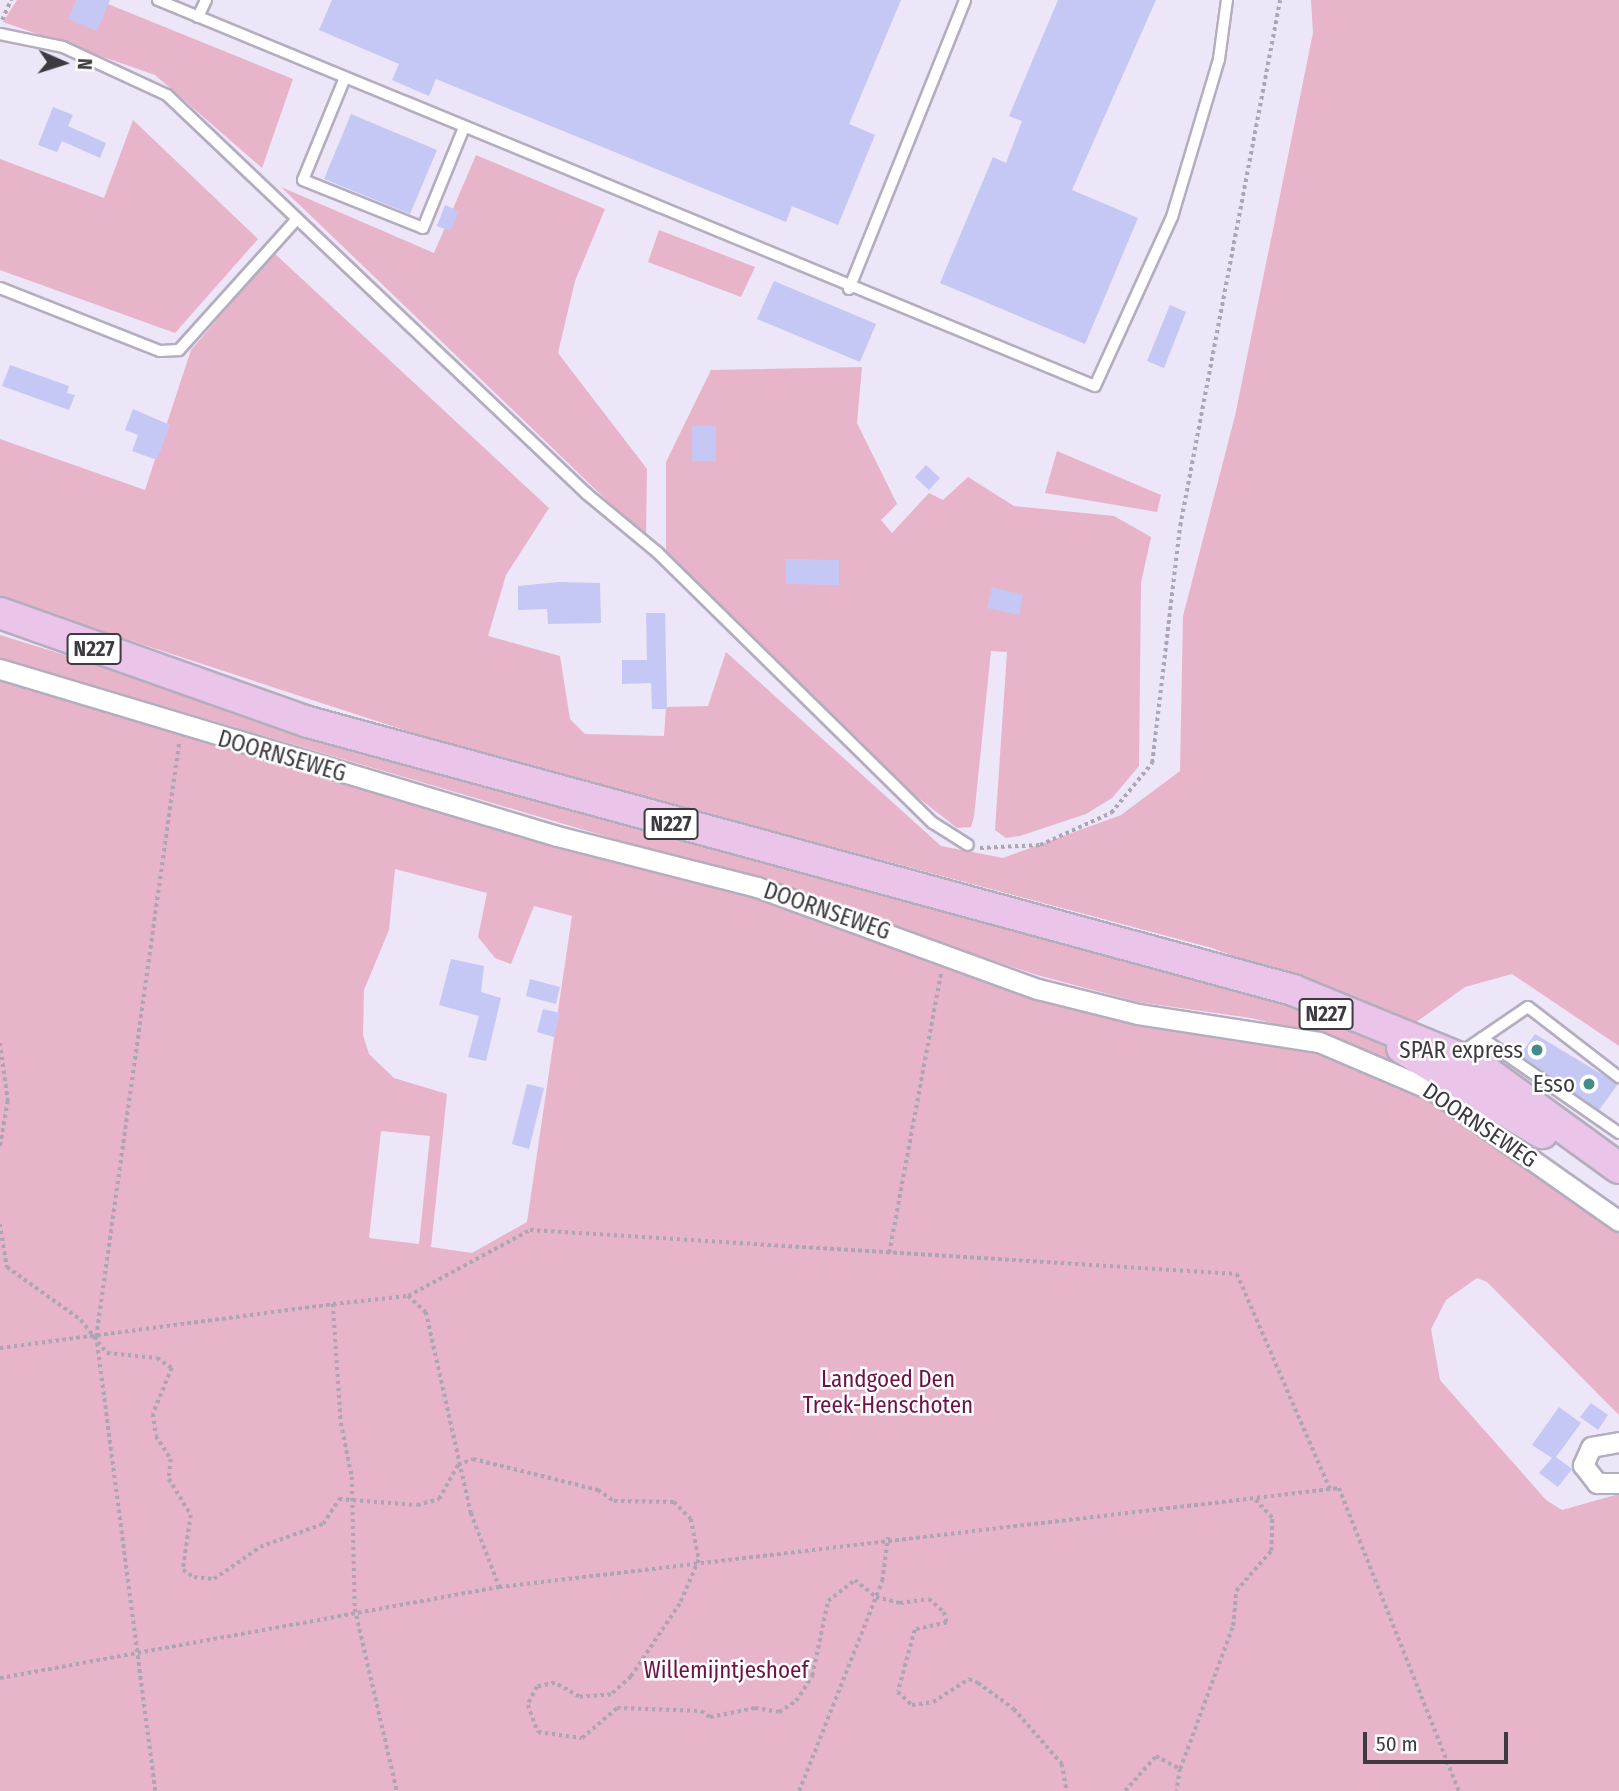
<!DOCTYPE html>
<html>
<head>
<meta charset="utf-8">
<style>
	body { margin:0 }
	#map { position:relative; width:1619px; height:1791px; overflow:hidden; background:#ede5f8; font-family:"Fira Sans Condensed",sans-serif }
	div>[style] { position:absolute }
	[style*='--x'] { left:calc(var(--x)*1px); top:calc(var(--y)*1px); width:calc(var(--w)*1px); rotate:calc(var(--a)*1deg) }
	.green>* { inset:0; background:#e8b4ca }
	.building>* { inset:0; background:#c5c8f5 }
	.path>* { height:3.5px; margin-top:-1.75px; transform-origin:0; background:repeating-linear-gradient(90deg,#aca5b4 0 3.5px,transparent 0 7px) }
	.roads { filter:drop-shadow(2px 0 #b4adbe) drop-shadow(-2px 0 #b4adbe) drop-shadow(0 2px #b4adbe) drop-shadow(0 -2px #b4adbe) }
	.service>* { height:10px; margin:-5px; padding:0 5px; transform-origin:5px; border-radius:5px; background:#fff }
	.minor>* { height:19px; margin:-9.5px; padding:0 9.5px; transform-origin:9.5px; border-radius:9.5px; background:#fff }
	.primary>* { height:30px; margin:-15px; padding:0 15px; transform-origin:15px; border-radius:15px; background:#ebc4e9 }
	.dots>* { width:19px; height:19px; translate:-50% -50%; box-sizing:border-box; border:4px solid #fff; border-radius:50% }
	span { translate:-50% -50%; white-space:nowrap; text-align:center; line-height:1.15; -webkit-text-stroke:5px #fff; paint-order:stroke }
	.shield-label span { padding:2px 5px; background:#fff; border:2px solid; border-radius:5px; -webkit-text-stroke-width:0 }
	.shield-label { font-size:21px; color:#3d3a41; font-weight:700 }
	.street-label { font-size:23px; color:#3d3a41 }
	.poi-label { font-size:23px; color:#3d3a41 }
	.right { translate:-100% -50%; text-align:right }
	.park-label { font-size:23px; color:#6f1147 }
	.north { position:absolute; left:28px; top:28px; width:70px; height:70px; -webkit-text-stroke:5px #fff; paint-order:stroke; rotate:93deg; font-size:19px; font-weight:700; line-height:28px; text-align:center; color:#3d3a41 }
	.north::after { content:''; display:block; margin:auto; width:24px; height:32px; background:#3d3a41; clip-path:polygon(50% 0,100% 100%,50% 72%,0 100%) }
	.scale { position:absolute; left:1363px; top:1732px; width:145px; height:32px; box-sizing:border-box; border:4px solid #3d3a41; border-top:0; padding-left:9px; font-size:21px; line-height:24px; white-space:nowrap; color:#3d3a41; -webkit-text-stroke:5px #fff; paint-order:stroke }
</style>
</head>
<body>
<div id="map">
	<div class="green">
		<div style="clip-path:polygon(17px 0,98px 0,293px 79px,262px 168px,155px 75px,3px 22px)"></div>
		<div style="clip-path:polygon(1311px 0,1619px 0,1619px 1046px,1512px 974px,1465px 987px,1415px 1023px,1212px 948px,444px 743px,0 598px,0 439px,145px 490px,191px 350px,274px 253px,549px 508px,506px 575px,488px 636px,560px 656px,570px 719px,585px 734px,664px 736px,666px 707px,708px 706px,726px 652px,941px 846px,1003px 858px,1121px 815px,1180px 771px,1183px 616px,1235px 416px,1313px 33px)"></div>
		<div style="clip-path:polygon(133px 120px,258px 239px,175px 333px,0 270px,0 159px,104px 198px)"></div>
		<div style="clip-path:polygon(476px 155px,605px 209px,575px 281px,558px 353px,647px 469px,646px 538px,281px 187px,434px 253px)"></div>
		<div style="clip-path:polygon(659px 230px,755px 267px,741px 297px,648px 262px)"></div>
		<div style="clip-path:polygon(862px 367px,857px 423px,897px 504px,881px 520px,892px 533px,929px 493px,943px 500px,968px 477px,1014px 506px,1114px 516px,1151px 537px,1141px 583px,1139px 766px,1112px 798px,1086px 814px,1020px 836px,1006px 838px,995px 830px,1007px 652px,991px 651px,974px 817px,971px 827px,957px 828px,902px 785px,666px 556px,666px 462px,711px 370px)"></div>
		<div style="clip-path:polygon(1057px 451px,1161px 495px,1157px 512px,1045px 493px)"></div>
		<div style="clip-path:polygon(0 635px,214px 701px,1179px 966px,1360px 1028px,1466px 1081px,1517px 1123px,1335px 1039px,1251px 1018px,1138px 1002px,1037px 975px,730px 873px,0 658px)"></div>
		<div style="clip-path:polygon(evenodd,0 677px,810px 910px,917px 953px,1324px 1054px,1452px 1113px,1619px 1223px,1619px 1415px,1487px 1282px,1477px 1278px,1446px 1300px,1431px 1329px,1440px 1380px,1546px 1500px,1562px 1510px,1619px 1494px,1619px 1791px,0 1791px,0 677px,395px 869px,487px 893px,478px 937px,495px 958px,511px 964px,534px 906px,572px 916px,527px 1222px,472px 1253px,431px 1247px,447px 1094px,394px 1078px,369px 1054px,363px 1035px,364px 990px,389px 930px,395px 869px,0 677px,381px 1131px,430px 1136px,419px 1244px,369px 1238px,381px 1131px)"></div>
	</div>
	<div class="building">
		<div style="clip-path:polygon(76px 0,110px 0,97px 31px,68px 19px)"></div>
		<div style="clip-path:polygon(332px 0,901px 0,849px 124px,875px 135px,838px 225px,792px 206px,786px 222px,436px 79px,429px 96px,392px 80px,399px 64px,319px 30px)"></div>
		<div style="clip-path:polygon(1058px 0,1156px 0,1072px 190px,1138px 218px,1085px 344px,940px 283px,993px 157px,1006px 163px,1022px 121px,1009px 116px)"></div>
		<div style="clip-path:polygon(53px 107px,73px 115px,68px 126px,106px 143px,100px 158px,62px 141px,57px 152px,38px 145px)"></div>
		<div style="clip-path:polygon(351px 114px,437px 150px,410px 214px,324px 179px)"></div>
		<div style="clip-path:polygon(445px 205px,459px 211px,450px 231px,437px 226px)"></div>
		<div style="clip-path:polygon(774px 281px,876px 324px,860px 362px,757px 319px)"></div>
		<div style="clip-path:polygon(1170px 305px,1186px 312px,1164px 368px,1147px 361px)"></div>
		<div style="clip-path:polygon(10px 365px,69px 386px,67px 393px,75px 395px,69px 410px,2px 386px)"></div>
		<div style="clip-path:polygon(133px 409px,170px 425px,157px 460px,132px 451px,138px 435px,125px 430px)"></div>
		<div style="clip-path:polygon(692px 426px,716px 426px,716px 461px,692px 461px)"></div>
		<div style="clip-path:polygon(926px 465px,940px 478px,929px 490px,915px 477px)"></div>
		<div style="clip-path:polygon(786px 559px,839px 560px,839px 585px,786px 584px)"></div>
		<div style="clip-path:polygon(559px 582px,600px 583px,601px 623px,548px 624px,547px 609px,518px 610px,518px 586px)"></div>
		<div style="clip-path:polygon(992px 587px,1023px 595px,1019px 615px,987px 608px)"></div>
		<div style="clip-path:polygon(646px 613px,665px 613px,667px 709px,652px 709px,651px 683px,622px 684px,622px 660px,647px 660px)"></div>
		<div style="clip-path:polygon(451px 959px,484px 966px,481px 992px,501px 998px,486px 1061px,468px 1057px,479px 1016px,439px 1005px)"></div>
		<div style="clip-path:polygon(530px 979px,560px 987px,556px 1004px,526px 996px)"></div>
		<div style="clip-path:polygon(543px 1009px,560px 1013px,554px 1037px,537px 1032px)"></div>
		<div style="clip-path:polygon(1535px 1034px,1618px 1084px,1599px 1110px,1520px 1055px)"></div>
		<div style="clip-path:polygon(527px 1084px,544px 1088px,529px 1149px,512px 1144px)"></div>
		<div style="clip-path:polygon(1591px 1403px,1608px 1415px,1598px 1430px,1580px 1417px)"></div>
		<div style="clip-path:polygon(1559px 1407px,1581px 1423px,1556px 1457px,1572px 1469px,1558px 1487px,1539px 1473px,1552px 1458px,1532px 1445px)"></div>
	</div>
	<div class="path">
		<div style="--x:2;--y:20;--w:22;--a:-66"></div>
		<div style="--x:980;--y:848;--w:60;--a:-2.9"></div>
		<div style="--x:1040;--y:845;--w:78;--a:-24.3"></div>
		<div style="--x:1111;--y:813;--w:65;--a:-50.6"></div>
		<div style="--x:1152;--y:763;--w:239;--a:-83.3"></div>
		<div style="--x:1180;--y:526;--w:535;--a:-79.24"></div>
		<div style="--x:0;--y:1043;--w:59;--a:82.1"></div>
		<div style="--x:8;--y:1101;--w:48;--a:99.7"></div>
		<div style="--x:0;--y:1224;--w:44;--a:80.8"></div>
		<div style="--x:7;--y:1267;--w:91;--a:35.6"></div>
		<div style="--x:81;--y:1320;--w:42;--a:51.8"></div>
		<div style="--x:107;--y:1353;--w:50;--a:5.7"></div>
		<div style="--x:157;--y:1358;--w:18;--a:34"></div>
		<div style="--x:172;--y:1368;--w:50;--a:112.4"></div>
		<div style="--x:153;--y:1414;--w:22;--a:82"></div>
		<div style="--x:156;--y:1436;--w:27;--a:57"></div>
		<div style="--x:171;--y:1459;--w:20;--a:96"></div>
		<div style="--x:169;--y:1479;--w:42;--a:58.6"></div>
		<div style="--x:191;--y:1515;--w:56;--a:98.3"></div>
		<div style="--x:183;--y:1570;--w:13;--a:32"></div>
		<div style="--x:194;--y:1577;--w:20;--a:6"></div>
		<div style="--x:214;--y:1579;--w:56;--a:-34.8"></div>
		<div style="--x:260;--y:1547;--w:67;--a:-20.1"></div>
		<div style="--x:323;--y:1524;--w:30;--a:-57"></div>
		<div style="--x:339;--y:1499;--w:78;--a:4.4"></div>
		<div style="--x:417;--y:1505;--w:23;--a:-15"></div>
		<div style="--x:439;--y:1499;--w:39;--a:-61"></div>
		<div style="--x:458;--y:1465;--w:16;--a:-22"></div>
		<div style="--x:473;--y:1459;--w:129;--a:13.9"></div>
		<div style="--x:598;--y:1490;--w:19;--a:35"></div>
		<div style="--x:614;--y:1501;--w:60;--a:1"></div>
		<div style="--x:674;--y:1502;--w:24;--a:45"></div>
		<div style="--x:691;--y:1519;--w:42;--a:79"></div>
		<div style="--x:699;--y:1560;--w:48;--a:113.4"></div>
		<div style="--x:680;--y:1604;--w:88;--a:123.9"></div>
		<div style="--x:631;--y:1677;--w:27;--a:138"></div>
		<div style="--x:611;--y:1695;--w:32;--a:176"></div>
		<div style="--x:579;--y:1697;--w:28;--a:-150"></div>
		<div style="--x:555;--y:1683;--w:18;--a:167"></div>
		<div style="--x:537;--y:1687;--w:20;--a:117"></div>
		<div style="--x:528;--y:1705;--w:29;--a:70"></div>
		<div style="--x:538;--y:1732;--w:44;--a:7.8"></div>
		<div style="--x:582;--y:1738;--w:46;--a:-40.6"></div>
		<div style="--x:617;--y:1708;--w:84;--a:2"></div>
		<div style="--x:701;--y:1711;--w:11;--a:34"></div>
		<div style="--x:710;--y:1717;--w:46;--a:-11.3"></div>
		<div style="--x:755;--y:1708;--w:24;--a:9"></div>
		<div style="--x:779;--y:1712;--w:20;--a:-33"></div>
		<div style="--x:796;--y:1701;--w:30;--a:-57"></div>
		<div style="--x:812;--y:1676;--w:77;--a:-78"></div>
		<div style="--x:828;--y:1601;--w:34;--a:-38"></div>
		<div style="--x:855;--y:1580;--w:27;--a:39"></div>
		<div style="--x:876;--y:1597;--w:25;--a:14"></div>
		<div style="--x:900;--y:1603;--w:29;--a:-8"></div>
		<div style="--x:929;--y:1599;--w:20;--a:41"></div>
		<div style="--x:944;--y:1612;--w:11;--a:75"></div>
		<div style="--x:947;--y:1623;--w:33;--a:168"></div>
		<div style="--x:915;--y:1630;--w:64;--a:105.3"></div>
		<div style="--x:898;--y:1692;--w:19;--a:43"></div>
		<div style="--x:912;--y:1705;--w:21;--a:-8"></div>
		<div style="--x:933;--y:1702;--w:43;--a:-32.6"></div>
		<div style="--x:969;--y:1679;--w:10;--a:24"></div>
		<div style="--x:978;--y:1683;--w:44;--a:35.8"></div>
		<div style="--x:1014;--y:1709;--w:73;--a:48.9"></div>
		<div style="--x:1062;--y:1764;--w:27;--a:80"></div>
		<div style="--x:889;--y:1253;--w:285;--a:-79.5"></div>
		<div style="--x:408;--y:1296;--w:24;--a:42"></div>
		<div style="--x:426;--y:1312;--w:206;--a:77.4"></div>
		<div style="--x:471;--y:1513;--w:78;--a:69"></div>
		<div style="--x:333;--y:1304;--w:75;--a:-6.1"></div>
		<div style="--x:408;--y:1296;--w:139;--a:-28.4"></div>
		<div style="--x:530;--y:1230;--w:708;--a:3.56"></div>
		<div style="--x:1237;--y:1274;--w:234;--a:66.6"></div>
		<div style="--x:0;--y:1348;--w:336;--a:-7.5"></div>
		<div style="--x:333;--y:1304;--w:119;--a:86.2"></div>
		<div style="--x:341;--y:1423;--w:55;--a:78.5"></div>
		<div style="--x:352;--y:1477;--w:132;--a:88.7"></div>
		<div style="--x:355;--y:1609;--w:187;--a:77"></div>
		<div style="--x:0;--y:1678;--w:507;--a:-10.34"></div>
		<div style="--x:499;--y:1587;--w:846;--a:-6.72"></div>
		<div style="--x:1339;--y:1488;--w:326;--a:68.4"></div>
		<div style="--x:1180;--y:1769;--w:153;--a:-69.7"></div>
		<div style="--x:1233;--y:1626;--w:35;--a:-85"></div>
		<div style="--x:1236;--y:1591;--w:53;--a:-48.8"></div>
		<div style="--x:1271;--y:1551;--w:33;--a:-88"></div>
		<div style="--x:1272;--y:1518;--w:26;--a:-133"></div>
		<div style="--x:155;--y:1791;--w:458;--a:-97.4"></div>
		<div style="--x:96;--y:1337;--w:601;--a:-82.06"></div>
		<div style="--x:799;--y:1791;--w:226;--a:-68.4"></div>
		<div style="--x:882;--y:1581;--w:44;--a:-82.2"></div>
		<div style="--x:1125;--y:1791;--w:47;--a:-48.5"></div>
		<div style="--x:1156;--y:1756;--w:27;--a:28"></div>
		<div style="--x:1180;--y:1769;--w:22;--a:98"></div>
	</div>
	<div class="roads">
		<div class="service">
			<div style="--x:158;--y:0;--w:1013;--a:22.39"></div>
			<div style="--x:1095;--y:386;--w:186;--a:-65.5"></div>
			<div style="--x:1172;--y:217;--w:165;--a:-73.4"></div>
			<div style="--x:1219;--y:59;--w:60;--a:-82.3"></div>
			<div style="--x:198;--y:17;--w:19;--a:-65"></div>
			<div style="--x:0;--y:34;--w:64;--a:11.7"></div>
			<div style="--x:63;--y:47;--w:115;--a:24.8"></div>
			<div style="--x:167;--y:95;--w:579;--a:43.53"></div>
			<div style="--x:587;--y:494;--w:92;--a:39.7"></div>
			<div style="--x:658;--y:553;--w:385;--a:44.5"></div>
			<div style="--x:933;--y:823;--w:41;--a:32.2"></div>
			<div style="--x:344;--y:80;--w:108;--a:112.3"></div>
			<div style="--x:303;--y:180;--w:129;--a:21.8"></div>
			<div style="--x:423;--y:228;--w:106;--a:-67.8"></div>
			<div style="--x:0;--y:288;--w:172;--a:21.5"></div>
			<div style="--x:160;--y:351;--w:19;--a:-3"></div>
			<div style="--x:179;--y:350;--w:176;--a:-48"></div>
			<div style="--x:849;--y:289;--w:311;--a:-68.1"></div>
			<div style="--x:1482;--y:1038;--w:167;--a:34.7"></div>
			<div style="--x:1459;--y:1054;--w:83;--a:-34.3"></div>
			<div style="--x:1528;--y:1007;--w:115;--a:37.6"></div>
		</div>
		<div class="minor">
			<div style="--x:0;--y:669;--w:581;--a:16.69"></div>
			<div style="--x:557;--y:836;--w:206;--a:14.3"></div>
			<div style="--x:757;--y:887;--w:299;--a:20"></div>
			<div style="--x:1038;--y:989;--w:103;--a:14"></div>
			<div style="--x:1138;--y:1014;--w:183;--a:8.8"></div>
			<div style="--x:1319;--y:1042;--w:125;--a:23.1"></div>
			<div style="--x:1434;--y:1091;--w:226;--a:35.1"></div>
			<div style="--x:1619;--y:1442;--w:28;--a:170"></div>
			<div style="--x:1591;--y:1447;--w:20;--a:114"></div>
			<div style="--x:1583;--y:1465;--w:23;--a:52"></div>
			<div style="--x:1597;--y:1483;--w:22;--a:0"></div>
		</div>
		<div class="primary">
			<div style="--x:0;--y:613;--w:327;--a:19.5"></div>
			<div style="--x:308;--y:722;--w:1021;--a:15.22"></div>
			<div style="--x:1293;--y:990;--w:199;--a:22.2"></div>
			<div style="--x:1477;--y:1065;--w:175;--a:36"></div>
			<div style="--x:1402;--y:1048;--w:164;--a:31.3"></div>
		</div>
	</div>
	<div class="dots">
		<div style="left:1537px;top:1050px;background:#448c88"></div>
		<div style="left:1589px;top:1084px;background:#448c88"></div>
	</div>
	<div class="shield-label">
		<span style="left:94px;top:649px">N227</span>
		<span style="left:671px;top:824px">N227</span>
		<span style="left:1326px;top:1014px">N227</span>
	</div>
	<div class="street-label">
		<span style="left:282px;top:756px;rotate:16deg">DOORNSEWEG</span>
		<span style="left:827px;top:911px;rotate:19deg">DOORNSEWEG</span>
		<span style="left:1480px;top:1125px;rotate:34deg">DOORNSEWEG</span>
	</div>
	<div class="poi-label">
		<span class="right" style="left:1523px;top:1050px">SPAR express</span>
		<span class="right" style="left:1575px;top:1084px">Esso</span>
	</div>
	<div class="park-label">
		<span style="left:888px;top:1392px">Landgoed Den<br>Treek-Henschoten</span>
		<span style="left:726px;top:1670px">Willemijntjeshoef</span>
	</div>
	<div class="north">N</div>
	<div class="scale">50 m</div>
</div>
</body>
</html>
